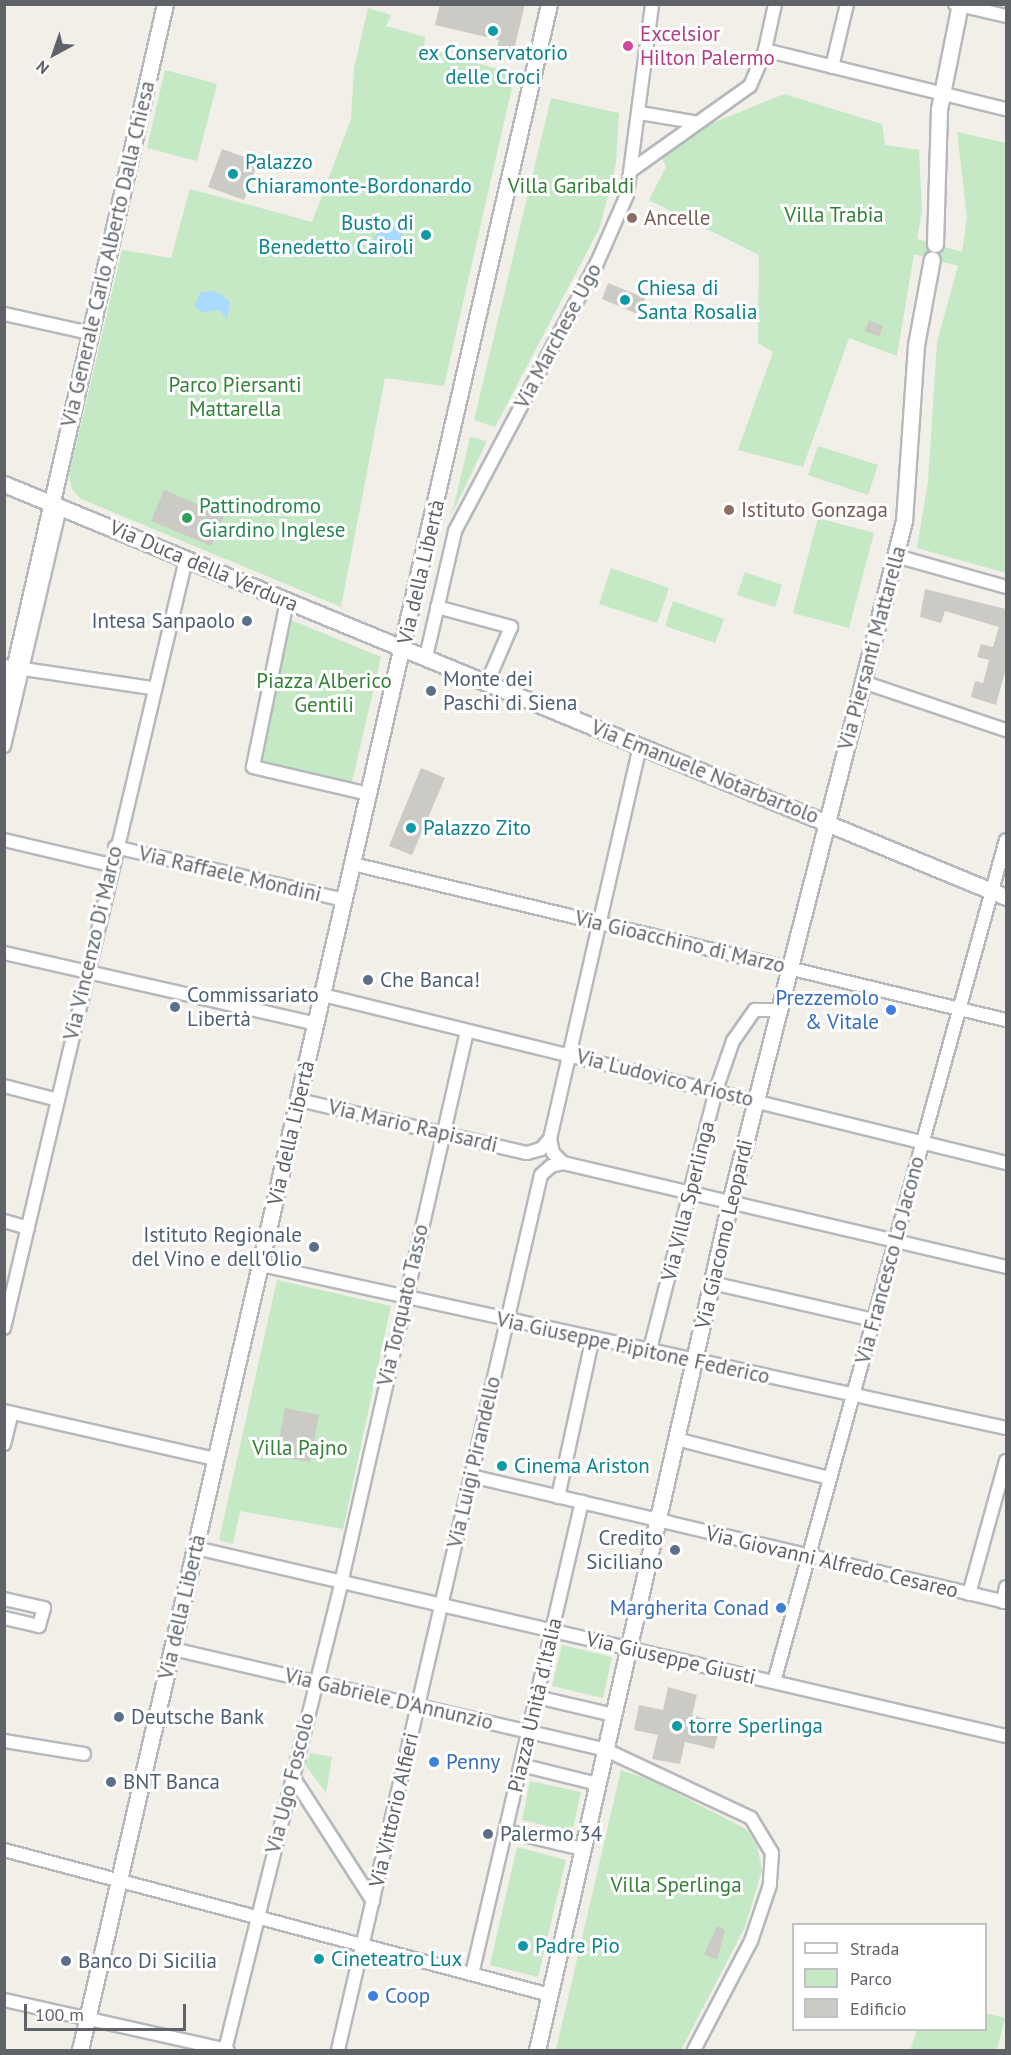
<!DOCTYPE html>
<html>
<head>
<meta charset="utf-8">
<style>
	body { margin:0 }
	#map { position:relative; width:1011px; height:2055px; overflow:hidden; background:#f1efe8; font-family:"PT Sans",sans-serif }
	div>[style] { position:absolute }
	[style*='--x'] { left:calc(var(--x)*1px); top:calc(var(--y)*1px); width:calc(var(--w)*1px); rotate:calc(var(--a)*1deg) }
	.green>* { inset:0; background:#c5e8c5 }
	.water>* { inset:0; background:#aadaff }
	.building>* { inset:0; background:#cccac5 }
	.roads { filter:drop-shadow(2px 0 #b5b8bc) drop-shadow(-2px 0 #b5b8bc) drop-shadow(0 2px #b5b8bc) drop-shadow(0 -2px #b5b8bc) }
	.minor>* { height:12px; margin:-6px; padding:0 6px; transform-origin:6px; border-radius:6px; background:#fff }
	.tertiary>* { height:15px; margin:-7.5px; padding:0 7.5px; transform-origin:7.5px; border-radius:7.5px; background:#fff }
	.dots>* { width:16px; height:16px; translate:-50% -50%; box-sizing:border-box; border:3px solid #fff; border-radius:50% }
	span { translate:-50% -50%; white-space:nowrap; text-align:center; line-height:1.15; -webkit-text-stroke:6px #fff; paint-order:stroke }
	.hotel-label { font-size:21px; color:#b23c85 }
	.left { translate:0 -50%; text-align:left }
	.culture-label { font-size:21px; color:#0d838f }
	.right { translate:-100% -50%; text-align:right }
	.park-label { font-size:21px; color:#348238 }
	.education-label { font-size:21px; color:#785e54 }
	.street-label { font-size:21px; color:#5f6368 }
	.leisure-label { font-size:21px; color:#27864d }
	.service-label { font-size:21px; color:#4e5e75 }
	.shop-label { font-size:21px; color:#366cbe }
	.frame { position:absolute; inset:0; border:6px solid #5f6368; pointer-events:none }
	.legend { position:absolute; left:792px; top:1923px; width:195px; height:108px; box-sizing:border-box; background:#fff; border:2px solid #bfc1c3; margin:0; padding:8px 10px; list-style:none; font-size:18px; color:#5f6368 }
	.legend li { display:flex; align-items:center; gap:12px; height:30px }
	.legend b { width:30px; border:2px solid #bfc1c3 }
	.north { position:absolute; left:24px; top:24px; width:60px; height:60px; -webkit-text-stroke:4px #fff; paint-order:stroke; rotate:220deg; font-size:16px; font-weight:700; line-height:24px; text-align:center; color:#5f6368 }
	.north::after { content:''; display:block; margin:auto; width:21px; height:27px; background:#5f6368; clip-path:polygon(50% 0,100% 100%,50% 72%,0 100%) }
	.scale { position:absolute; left:24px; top:2004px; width:162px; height:27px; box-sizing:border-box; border:3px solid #5f6368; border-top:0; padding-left:8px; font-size:18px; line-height:21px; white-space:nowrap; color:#5f6368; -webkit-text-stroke:4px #fff; paint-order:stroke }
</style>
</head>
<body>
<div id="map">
	<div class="green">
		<div style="clip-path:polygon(368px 8px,391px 15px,386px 26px,425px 37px,424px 48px,515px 74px,444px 386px,385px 378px,341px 607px,81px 499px,72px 490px,69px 475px,122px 250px,171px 258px,190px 189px,312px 222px,351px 119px,354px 68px)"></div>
		<div style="clip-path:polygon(165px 70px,217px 84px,197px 161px,147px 148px)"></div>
		<div style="clip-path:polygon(784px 94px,882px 124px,885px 145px,919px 150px,922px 211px,917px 239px,962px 252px,967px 217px,957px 132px,1006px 143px,1006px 573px,917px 548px,928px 482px,937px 342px,958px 266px,914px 254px,897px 356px,849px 338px,803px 467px,738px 450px,773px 352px,758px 343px,759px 255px,649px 200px,666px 167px,662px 158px,693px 131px)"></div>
		<div style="clip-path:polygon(551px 98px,619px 113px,616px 163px,600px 227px,495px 427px,474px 420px)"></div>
		<div style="clip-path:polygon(470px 437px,487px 441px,452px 514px)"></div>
		<div style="clip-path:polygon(818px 446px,878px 465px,868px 495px,808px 475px)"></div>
		<div style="clip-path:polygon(818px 518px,874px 533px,849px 628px,793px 613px)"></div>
		<div style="clip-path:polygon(611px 568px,669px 588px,657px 623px,599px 604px)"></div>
		<div style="clip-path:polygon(745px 572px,782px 585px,775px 607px,737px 595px)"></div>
		<div style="clip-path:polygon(673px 601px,724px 619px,715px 643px,665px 626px)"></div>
		<div style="clip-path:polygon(291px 620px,381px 657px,352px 782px,262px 761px)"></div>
		<div style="clip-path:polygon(277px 1280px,391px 1306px,343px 1529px,240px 1511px,233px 1544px,219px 1540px)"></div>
		<div style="clip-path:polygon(562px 1645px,612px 1657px,603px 1698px,552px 1686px)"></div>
		<div style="clip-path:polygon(310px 1753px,332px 1757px,326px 1793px,301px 1759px,308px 1760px)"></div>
		<div style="clip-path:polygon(621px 1770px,651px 1780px,746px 1829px,757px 1845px,762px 1870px,745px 1927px,681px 2050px,556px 2050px)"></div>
		<div style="clip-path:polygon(530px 1781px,581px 1792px,572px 1832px,522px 1820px)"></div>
		<div style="clip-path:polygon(517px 1847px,566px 1860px,538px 1977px,490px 1965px)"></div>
		<div style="clip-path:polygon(986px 2013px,1005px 2018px,997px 2050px,910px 2050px,917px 2030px,986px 2030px)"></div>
	</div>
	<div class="water">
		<div style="clip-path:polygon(386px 224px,402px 231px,407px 255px,385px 255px,375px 249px,374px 237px)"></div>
		<div style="clip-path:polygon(215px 291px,230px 301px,227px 319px,219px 310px,201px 312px,194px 306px,201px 292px)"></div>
	</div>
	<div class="building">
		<div style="clip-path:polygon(440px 4px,525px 4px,512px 58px,496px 54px,499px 40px,435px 25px)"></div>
		<div style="clip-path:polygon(222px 149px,258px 162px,244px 200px,208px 187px)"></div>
		<div style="clip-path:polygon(608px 283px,645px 298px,640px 315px,602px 299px)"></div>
		<div style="clip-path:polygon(869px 320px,883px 326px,879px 337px,865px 331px)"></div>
		<div style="clip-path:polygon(164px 490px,224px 516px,211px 546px,151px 521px)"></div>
		<div style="clip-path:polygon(925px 589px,1006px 609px,1006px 668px,996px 705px,971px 697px,975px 681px,983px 683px,989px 660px,977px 657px,981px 644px,993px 647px,999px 627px,945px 611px,941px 623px,920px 617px)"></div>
		<div style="clip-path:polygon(421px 768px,445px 778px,412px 855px,389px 846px)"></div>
		<div style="clip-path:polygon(285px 1408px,319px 1415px,310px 1462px,276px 1456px)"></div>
		<div style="clip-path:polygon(668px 1687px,697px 1695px,692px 1715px,721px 1723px,714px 1749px,685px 1742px,680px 1764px,652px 1759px,658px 1735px,634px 1730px,639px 1705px,663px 1710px)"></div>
		<div style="clip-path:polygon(717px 1926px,725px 1930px,717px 1960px,704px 1954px)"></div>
	</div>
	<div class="roads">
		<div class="minor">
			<div style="--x:955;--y:4;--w:52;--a:13.2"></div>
			<div style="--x:765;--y:50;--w:47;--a:-77.7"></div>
			<div style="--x:832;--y:67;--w:65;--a:-76.6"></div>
			<div style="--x:640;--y:113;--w:55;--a:9.5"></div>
			<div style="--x:633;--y:169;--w:143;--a:-35.4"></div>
			<div style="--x:750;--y:86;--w:39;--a:-67"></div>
			<div style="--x:765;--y:50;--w:248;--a:13.8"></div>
			<div style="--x:4;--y:314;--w:88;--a:12.5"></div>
			<div style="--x:896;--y:556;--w:114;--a:15.7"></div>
			<div style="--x:287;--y:601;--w:169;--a:101.6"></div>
			<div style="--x:253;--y:767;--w:119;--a:13.1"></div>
			<div style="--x:437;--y:607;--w:77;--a:15.1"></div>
			<div style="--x:511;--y:627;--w:61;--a:113.2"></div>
			<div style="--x:426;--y:657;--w:129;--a:-77"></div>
			<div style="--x:455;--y:531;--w:303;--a:-62.1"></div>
			<div style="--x:597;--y:263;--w:74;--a:-66.2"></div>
			<div style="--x:627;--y:195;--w:193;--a:-82.5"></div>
			<div style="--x:4;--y:666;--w:150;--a:8.5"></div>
			<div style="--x:863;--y:682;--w:151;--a:18.6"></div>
			<div style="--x:4;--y:746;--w:245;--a:-76.8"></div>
			<div style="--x:4;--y:840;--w:110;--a:13.2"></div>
			<div style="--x:115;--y:847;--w:236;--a:13"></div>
			<div style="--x:353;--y:864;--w:671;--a:13.44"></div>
			<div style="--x:4;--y:953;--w:320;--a:12.8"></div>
			<div style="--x:323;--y:995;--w:703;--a:13.82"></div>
			<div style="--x:4;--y:1086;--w:56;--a:14.5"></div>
			<div style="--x:299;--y:1100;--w:234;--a:13.1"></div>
			<div style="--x:527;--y:1153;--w:15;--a:-16"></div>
			<div style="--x:541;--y:1149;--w:13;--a:-48"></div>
			<div style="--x:563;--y:1163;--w:14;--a:-135"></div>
			<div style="--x:553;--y:1153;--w:14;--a:-102"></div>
			<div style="--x:550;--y:1139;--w:404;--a:-77.1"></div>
			<div style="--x:541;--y:1175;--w:13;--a:-42"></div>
			<div style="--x:551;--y:1166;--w:12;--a:-14"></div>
			<div style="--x:563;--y:1163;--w:455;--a:13.2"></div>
			<div style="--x:4;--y:1221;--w:25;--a:16"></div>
			<div style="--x:261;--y:1265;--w:763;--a:12.34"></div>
			<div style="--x:712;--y:1283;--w:166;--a:12.9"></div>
			<div style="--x:4;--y:1328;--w:790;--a:-76.68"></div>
			<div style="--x:649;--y:1353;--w:271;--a:-75.7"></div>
			<div style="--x:716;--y:1090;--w:52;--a:-70.9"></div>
			<div style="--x:733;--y:1041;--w:38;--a:-55"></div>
			<div style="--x:755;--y:1010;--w:23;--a:0"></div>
			<div style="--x:4;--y:1411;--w:217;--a:12.8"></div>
			<div style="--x:676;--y:1439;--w:158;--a:14.3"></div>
			<div style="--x:4;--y:1444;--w:32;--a:-76"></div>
			<div style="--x:471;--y:1476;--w:550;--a:13.25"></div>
			<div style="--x:558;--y:1497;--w:160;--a:-77.7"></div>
			<div style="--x:196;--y:1548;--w:832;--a:13.07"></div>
			<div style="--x:969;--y:1594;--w:138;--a:-74.5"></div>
			<div style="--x:4;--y:1599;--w:41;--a:12.7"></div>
			<div style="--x:44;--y:1608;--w:19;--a:106"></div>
			<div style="--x:39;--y:1626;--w:36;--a:-167"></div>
			<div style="--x:1003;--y:1602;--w:15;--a:-79"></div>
			<div style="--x:173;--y:1649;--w:445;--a:13.1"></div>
			<div style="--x:606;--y:1750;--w:160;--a:25.1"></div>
			<div style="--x:751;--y:1818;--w:41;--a:59"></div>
			<div style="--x:772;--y:1853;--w:32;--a:94"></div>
			<div style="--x:770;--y:1885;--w:59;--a:108.7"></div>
			<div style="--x:751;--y:1941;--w:123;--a:117.6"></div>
			<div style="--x:774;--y:1682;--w:873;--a:-74.6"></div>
			<div style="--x:537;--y:1697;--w:79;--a:13.2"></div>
			<div style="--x:4;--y:1741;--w:81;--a:9.2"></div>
			<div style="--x:521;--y:1765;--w:79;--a:13.9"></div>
			<div style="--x:293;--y:1777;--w:148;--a:57.2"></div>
			<div style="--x:506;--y:1831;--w:79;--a:13.2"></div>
			<div style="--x:4;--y:1850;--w:565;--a:14.87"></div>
			<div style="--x:472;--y:1974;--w:485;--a:-76.9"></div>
			<div style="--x:4;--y:2000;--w:229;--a:12.6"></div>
			<div style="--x:225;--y:2050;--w:485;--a:-76"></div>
			<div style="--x:342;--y:1579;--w:562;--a:-77.15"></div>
			<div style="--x:338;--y:2050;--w:898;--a:-76.94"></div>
		</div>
		<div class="tertiary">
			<div style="--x:935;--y:244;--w:135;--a:-88.3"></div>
			<div style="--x:939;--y:109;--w:107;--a:-78.7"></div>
			<div style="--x:4;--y:484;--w:1084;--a:22.4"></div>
			<div style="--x:4;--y:713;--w:727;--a:-77.21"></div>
			<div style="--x:80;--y:2050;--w:2099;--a:-77.09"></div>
			<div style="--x:537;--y:2050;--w:870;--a:-77.18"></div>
			<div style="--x:730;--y:1202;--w:703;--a:-75.67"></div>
			<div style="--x:904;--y:521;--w:176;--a:-86.1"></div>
			<div style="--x:916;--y:345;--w:87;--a:-79.5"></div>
		</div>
	</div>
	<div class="dots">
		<div style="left:493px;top:31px;background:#0f9aa8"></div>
		<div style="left:628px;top:46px;background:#d1479c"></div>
		<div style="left:233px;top:174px;background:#0f9aa8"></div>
		<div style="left:632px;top:218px;background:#8d6e63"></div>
		<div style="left:426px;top:235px;background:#0f9aa8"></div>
		<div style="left:625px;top:300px;background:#0f9aa8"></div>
		<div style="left:729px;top:510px;background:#8d6e63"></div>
		<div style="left:187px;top:518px;background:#2e9e5b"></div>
		<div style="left:247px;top:621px;background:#5c6f8a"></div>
		<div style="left:431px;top:691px;background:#5c6f8a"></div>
		<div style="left:411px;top:828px;background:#0f9aa8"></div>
		<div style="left:368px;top:980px;background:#5c6f8a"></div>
		<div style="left:175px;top:1007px;background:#5c6f8a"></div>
		<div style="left:891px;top:1010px;background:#3f7fe0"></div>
		<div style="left:314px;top:1247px;background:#5c6f8a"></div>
		<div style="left:502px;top:1466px;background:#0f9aa8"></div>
		<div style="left:675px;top:1550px;background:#5c6f8a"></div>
		<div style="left:781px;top:1608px;background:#3f7fe0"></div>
		<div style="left:119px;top:1717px;background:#5c6f8a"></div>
		<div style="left:677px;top:1726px;background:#0f9aa8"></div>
		<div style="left:434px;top:1762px;background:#3f7fe0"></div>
		<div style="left:111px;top:1782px;background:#5c6f8a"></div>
		<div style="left:488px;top:1834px;background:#5c6f8a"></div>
		<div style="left:523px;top:1946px;background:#0f9aa8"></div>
		<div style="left:319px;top:1959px;background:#0f9aa8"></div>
		<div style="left:66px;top:1961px;background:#5c6f8a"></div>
		<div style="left:373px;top:1996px;background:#3f7fe0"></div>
	</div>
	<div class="hotel-label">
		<span class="left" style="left:640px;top:46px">Excelsior<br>Hilton Palermo</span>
	</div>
	<div class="culture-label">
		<span style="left:493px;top:65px">ex Conservatorio<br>delle Croci</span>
		<span class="left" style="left:245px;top:174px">Palazzo<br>Chiaramonte-Bordonardo</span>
		<span class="right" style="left:414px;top:235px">Busto di<br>Benedetto Cairoli</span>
		<span class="left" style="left:637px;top:300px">Chiesa di<br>Santa Rosalia</span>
		<span class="left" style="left:423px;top:828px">Palazzo Zito</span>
		<span class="left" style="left:514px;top:1466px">Cinema Ariston</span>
		<span class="left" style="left:689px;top:1726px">torre Sperlinga</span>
		<span class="left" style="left:535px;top:1946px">Padre Pio</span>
		<span class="left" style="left:331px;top:1959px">Cineteatro Lux</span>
	</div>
	<div class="park-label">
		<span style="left:571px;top:186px">Villa Garibaldi</span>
		<span style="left:834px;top:215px">Villa Trabia</span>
		<span style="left:235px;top:397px">Parco Piersanti<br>Mattarella</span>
		<span style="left:324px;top:693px">Piazza Alberico<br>Gentili</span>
		<span style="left:300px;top:1448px">Villa Pajno</span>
		<span style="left:676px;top:1885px">Villa Sperlinga</span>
	</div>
	<div class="education-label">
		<span class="left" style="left:644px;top:218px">Ancelle</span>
		<span class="left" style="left:741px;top:510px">Istituto Gonzaga</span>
	</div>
	<div class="street-label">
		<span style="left:108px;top:254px;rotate:-77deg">Via Generale Carlo Alberto Dalla Chiesa</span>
		<span style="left:558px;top:336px;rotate:-62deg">Via Marchese Ugo</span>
		<span style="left:204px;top:566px;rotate:23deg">Via Duca della Verdura</span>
		<span style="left:421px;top:572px;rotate:-77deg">Via della Libertà</span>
		<span style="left:872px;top:648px;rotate:-75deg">Via Piersanti Mattarella</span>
		<span style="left:705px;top:772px;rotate:22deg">Via Emanuele Notarbartolo</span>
		<span style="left:230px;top:874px;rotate:13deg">Via Raffaele Mondini</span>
		<span style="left:680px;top:942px;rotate:13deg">Via Gioacchino di Marzo</span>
		<span style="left:93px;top:943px;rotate:-77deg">Via Vincenzo Di Marco</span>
		<span style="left:665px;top:1078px;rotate:14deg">Via Ludovico Ariosto</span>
		<span style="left:413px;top:1126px;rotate:13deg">Via Mario Rapisardi</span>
		<span style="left:291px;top:1133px;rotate:-77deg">Via della Libertà</span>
		<span style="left:688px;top:1201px;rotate:-76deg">Via Villa Sperlinga</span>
		<span style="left:724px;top:1234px;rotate:-77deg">Via Giacomo Leopardi</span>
		<span style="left:890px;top:1260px;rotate:-75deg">Via Francesco Lo Jacono</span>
		<span style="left:403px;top:1305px;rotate:-77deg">Via Torquato Tasso</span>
		<span style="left:633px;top:1348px;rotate:12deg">Via Giuseppe Pipitone Federico</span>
		<span style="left:474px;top:1462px;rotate:-77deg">Via Luigi Pirandello</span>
		<span style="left:832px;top:1562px;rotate:13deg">Via Giovanni Alfredo Cesareo</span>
		<span style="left:182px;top:1607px;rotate:-77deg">Via della Libertà</span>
		<span style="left:671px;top:1658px;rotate:13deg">Via Giuseppe Giusti</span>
		<span style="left:389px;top:1699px;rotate:13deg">Via Gabriele D'Annunzio</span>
		<span style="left:535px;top:1705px;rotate:-77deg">Piazza Unità d'Italia</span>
		<span style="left:290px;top:1783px;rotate:-76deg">Via Ugo Foscolo</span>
		<span style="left:394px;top:1810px;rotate:-77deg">Via Vittorio Alfieri</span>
	</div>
	<div class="leisure-label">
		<span class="left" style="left:199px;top:518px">Pattinodromo<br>Giardino Inglese</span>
	</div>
	<div class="service-label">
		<span class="right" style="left:235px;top:621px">Intesa Sanpaolo</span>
		<span class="left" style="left:443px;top:691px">Monte dei<br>Paschi di Siena</span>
		<span class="left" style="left:380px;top:980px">Che Banca!</span>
		<span class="left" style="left:187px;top:1007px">Commissariato<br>Libertà</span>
		<span class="right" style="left:302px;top:1247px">Istituto Regionale<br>del Vino e dell'Olio</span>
		<span class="right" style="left:663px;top:1550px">Credito<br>Siciliano</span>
		<span class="left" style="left:131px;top:1717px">Deutsche Bank</span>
		<span class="left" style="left:123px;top:1782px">BNT Banca</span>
		<span class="left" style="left:500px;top:1834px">Palermo 34</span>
		<span class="left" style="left:78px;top:1961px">Banco Di Sicilia</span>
	</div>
	<div class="shop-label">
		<span class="right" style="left:879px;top:1010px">Prezzemolo<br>&amp; Vitale</span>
		<span class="right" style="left:769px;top:1608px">Margherita Conad</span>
		<span class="left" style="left:446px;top:1762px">Penny</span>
		<span class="left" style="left:385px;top:1996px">Coop</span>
	</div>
	<div class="frame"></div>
	<ul class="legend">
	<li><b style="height:8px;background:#fff"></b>Strada</li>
	<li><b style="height:16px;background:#c5e8c5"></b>Parco</li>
	<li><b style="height:16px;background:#cccac5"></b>Edificio</li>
	</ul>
	<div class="north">N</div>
	<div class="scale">100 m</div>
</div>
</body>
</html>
